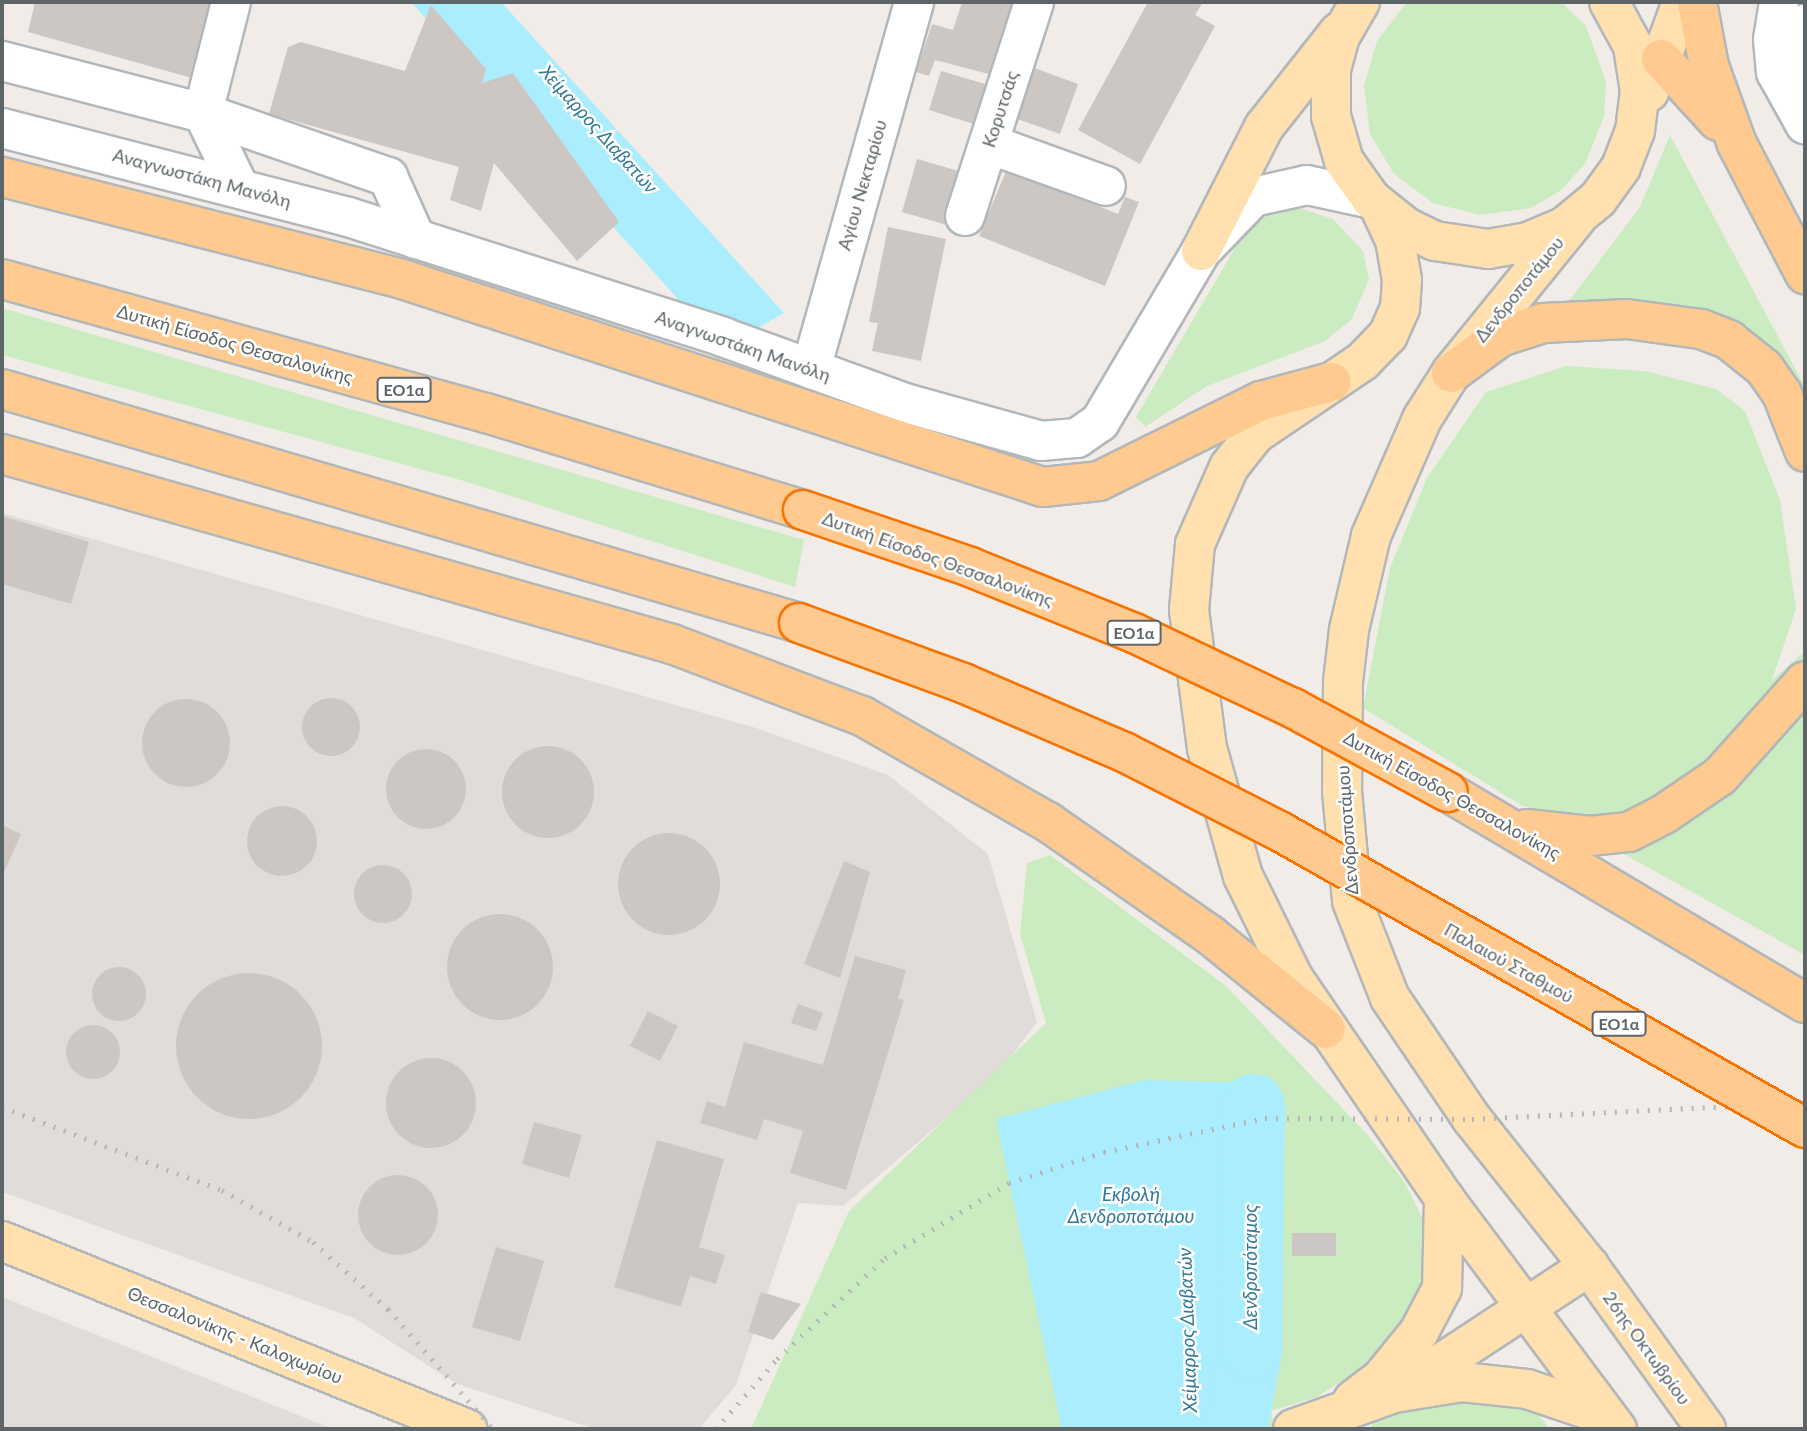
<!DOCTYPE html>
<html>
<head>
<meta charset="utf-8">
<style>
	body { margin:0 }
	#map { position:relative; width:1807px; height:1431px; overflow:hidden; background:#f1ece7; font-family:Lato,sans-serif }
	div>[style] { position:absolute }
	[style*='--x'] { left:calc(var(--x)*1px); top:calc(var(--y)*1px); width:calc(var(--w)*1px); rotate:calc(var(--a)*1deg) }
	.industrial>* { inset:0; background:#e0dcd9 }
	.green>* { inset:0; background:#cbebc1 }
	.water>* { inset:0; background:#a9edff }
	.river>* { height:63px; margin:-31.5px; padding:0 31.5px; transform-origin:31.5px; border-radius:31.5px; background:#a9edff }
	.building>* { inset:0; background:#cdc7c3 }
	.round { border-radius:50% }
	.roads { filter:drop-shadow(2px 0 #b2b7ba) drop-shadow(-2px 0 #b2b7ba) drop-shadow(0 2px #b2b7ba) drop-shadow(0 -2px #b2b7ba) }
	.minor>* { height:38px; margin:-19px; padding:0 19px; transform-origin:19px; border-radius:19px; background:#fff }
	.major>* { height:38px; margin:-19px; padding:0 19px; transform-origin:19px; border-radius:19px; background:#ffe0ae }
	.highway>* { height:38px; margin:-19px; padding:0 19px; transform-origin:19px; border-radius:19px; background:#ffca90 }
	.rail>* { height:5px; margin-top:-2.5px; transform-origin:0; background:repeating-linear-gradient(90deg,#b5b6b7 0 2px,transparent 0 11px) }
	.bridges { filter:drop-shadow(2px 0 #f87200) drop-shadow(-2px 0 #f87200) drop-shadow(0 2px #f87200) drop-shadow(0 -2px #f87200) }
	.highway-bridge>* { height:38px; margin:-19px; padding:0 19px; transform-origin:19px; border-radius:19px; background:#ffca90 }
	span { translate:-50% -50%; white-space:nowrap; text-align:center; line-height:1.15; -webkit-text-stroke:5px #fff; paint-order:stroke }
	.shield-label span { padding:2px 5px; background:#fff; border:2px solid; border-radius:5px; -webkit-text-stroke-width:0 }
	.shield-label { font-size:16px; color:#5e6568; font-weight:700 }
	.street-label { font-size:18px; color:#5e6568 }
	.water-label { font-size:19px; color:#317996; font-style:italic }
	.frame { position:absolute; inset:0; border:4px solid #5e6568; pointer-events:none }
</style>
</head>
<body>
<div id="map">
	<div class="industrial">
		<div style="clip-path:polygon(2px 513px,756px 728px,888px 775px,988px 854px,1037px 1022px,996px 1076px,843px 1206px,798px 1203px,736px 1385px,699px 1429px,595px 1429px,457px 1384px,354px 1318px,2px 1192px)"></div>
		<div style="clip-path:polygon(2px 1297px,333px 1429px,2px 1429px)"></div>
	</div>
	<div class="green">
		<div style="clip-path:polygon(1407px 2px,1561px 2px,1586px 26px,1606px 82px,1604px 117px,1585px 164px,1560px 191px,1531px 208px,1480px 215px,1433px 203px,1394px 174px,1370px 134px,1364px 86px,1377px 41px)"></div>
		<div style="clip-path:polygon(1670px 135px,1805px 387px,1805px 418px,1779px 366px,1563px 309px,1640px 207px)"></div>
		<div style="clip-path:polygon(1299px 208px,1333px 219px,1363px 251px,1369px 279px,1352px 319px,1325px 341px,1207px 386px,1145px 427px,1136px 417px,1242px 236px,1268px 214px)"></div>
		<div style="clip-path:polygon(2px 308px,804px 540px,795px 587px,464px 481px,2px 355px)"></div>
		<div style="clip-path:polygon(1566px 366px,1645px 371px,1716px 389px,1745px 411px,1780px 500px,1796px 609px,1772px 680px,1805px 651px,1805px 955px,1565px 821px,1521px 805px,1363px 708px,1390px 568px,1427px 478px,1486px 392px)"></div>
		<div style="clip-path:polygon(1050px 855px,1226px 986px,1365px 1132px,1404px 1181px,1426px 1226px,1430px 1240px,1421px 1299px,1361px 1368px,1317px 1397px,1271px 1411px,1275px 1429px,751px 1429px,849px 1211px,1046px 1023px,1020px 934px,1027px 863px)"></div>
		<div style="clip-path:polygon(1451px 1397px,1510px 1404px,1539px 1416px,1550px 1429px,1369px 1429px,1378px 1417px)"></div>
	</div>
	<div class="water">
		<div style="clip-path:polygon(411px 2px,501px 2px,784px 313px,722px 348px)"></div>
		<div style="clip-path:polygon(1145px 1080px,1252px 1083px,1240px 1307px,1252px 1429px,1062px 1429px,996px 1119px)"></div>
	</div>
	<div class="river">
		<div style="--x:1235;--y:1429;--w:81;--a:-79.4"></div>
		<div style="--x:1250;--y:1349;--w:244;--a:-89.3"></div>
	</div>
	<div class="building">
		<div style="clip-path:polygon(35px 2px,221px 2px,199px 80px,28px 32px)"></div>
		<div style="clip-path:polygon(962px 2px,1028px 2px,1004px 78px,935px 60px,929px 76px,916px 72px,932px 24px,953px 30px)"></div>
		<div style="clip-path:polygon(1148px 2px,1203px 2px,1195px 15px,1215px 26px,1140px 164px,1078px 130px)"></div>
		<div style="clip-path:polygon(431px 5px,486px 69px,482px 83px,513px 73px,619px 222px,577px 261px,494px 163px,481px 211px,450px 200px,459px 167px,269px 114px,288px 47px,301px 42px,405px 71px)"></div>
		<div style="clip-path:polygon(1029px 66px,1078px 84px,1060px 134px,1012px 117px)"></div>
		<div style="clip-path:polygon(941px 71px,992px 86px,980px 126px,929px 110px)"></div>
		<div style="clip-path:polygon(917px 159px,962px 172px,947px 225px,902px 212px)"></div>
		<div style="clip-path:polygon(1007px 169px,1118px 214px,1125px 197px,1139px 202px,1105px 286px,979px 236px)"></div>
		<div style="clip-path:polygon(888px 227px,946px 239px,921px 361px,872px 351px,878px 323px,869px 322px)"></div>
		<div style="clip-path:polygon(2px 516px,89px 542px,71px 604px,2px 584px)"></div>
		<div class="round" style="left:302px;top:698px;width:58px;height:58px"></div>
		<div class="round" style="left:142px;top:699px;width:88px;height:88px"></div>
		<div class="round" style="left:502px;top:746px;width:92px;height:92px"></div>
		<div class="round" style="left:386px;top:749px;width:80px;height:80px"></div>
		<div class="round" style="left:247px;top:806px;width:70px;height:70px"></div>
		<div style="clip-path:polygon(2px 825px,21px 834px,2px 877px)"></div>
		<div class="round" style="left:618px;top:833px;width:102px;height:102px"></div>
		<div style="clip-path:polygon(844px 861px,870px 872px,840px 978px,804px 964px)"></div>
		<div class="round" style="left:354px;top:865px;width:58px;height:58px"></div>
		<div class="round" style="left:447px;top:914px;width:106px;height:106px"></div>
		<div style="clip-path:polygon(855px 956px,906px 970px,898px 999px,904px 1000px,846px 1190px,790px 1173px,803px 1131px,764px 1119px,757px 1140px,700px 1123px,707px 1101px,725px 1107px,744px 1042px,823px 1065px)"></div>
		<div class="round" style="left:92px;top:967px;width:54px;height:54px"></div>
		<div class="round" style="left:176px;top:973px;width:146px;height:146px"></div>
		<div style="clip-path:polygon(798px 1004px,823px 1013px,816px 1031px,791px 1023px)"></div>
		<div style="clip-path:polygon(648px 1011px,678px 1026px,660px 1061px,630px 1046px)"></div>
		<div class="round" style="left:66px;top:1025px;width:54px;height:54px"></div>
		<div class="round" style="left:386px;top:1058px;width:90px;height:90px"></div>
		<div style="clip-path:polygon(534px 1122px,582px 1135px,569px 1178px,522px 1164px)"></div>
		<div style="clip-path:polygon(657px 1140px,724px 1159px,699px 1247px,725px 1255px,716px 1284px,690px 1276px,681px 1307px,614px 1287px)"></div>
		<div class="round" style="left:358px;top:1175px;width:80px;height:80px"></div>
		<div style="clip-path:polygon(1292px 1233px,1336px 1233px,1336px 1256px,1292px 1256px)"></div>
		<div style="clip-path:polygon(496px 1247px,544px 1261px,520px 1341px,472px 1327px)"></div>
		<div style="clip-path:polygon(761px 1292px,801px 1304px,773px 1340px,748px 1332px)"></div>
	</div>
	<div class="roads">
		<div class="minor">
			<div style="--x:231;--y:2;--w:114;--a:104.2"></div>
			<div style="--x:203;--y:113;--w:196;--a:19.1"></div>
			<div style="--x:388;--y:177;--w:68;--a:65.7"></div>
			<div style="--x:1779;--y:2;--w:37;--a:99"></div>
			<div style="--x:1773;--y:39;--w:33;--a:85"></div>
			<div style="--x:1776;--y:72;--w:60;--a:60.9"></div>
			<div style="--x:1805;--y:24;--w:41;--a:90"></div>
			<div style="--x:2;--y:61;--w:208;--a:14.5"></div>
			<div style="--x:203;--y:113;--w:82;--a:64.1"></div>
			<div style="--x:2;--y:128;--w:357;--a:14.4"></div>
			<div style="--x:348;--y:217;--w:394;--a:17.7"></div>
			<div style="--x:723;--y:337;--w:194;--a:19.9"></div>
			<div style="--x:905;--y:403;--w:141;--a:15.6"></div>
			<div style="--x:1041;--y:441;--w:36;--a:-5"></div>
			<div style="--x:1077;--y:438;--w:28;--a:-35"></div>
			<div style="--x:1100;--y:422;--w:199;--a:-59.4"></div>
			<div style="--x:1201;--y:251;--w:75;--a:-46.1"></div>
			<div style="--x:1253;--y:197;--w:55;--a:-12.5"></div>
			<div style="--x:1307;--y:185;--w:66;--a:12.3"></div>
			<div style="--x:989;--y:144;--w:124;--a:19.7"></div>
			<div style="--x:965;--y:216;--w:225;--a:-72.1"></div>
			<div style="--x:811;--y:369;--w:381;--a:-74.3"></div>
		</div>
		<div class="major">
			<div style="--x:1360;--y:2;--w:39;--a:120"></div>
			<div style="--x:1340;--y:36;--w:35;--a:105"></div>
			<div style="--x:1331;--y:70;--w:46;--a:90"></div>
			<div style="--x:1331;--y:116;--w:47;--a:73.9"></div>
			<div style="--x:1344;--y:161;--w:47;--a:54.6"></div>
			<div style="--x:1371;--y:199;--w:45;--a:38.7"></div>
			<div style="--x:1406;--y:227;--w:32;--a:26"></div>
			<div style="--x:1435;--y:241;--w:54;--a:8.6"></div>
			<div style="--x:1488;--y:249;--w:41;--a:-9.9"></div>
			<div style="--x:1528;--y:242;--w:39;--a:-23"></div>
			<div style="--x:1564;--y:227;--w:44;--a:-39.5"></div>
			<div style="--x:1598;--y:199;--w:39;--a:-54"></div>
			<div style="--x:1621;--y:167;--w:39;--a:-69"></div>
			<div style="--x:1635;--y:131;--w:39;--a:-83"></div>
			<div style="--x:1640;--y:92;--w:47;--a:-98.7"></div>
			<div style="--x:1633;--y:46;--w:50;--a:-118.6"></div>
			<div style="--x:1649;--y:92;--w:96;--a:-69.9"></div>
			<div style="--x:1380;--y:208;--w:35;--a:65"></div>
			<div style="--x:1395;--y:240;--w:41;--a:80.1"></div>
			<div style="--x:1402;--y:280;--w:28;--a:94"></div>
			<div style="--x:1400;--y:308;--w:30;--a:114"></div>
			<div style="--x:1388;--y:335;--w:36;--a:134"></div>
			<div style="--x:1363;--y:361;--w:130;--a:145.9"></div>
			<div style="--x:1255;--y:434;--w:42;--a:128.2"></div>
			<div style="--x:1229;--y:467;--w:84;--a:113.8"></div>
			<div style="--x:1195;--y:544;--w:66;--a:95.2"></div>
			<div style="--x:1189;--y:610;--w:139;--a:82.6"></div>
			<div style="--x:1207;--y:748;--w:133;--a:74.3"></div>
			<div style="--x:1243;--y:876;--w:115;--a:63.7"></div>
			<div style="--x:1294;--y:979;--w:265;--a:55.6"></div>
			<div style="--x:1444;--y:1198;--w:289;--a:53.2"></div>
			<div style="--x:1576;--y:219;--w:198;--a:129.1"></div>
			<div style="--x:1451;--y:373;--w:54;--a:122.2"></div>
			<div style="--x:1422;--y:419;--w:128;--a:113.6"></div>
			<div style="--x:1371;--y:536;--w:97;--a:103.2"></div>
			<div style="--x:1349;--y:630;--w:52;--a:96.6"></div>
			<div style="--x:1343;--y:682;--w:109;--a:90.5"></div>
			<div style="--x:1342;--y:791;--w:110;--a:84.8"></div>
			<div style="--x:1352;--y:901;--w:104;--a:68.6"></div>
			<div style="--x:1390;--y:998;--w:146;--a:55.9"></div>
			<div style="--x:1472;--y:1119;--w:188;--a:51.5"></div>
			<div style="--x:1589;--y:1266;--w:201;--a:54.3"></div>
			<div style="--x:1201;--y:251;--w:139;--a:-63.1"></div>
			<div style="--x:1264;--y:127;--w:121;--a:-51.7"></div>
			<div style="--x:2;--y:1241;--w:502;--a:22.01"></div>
			<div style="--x:1408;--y:1385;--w:217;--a:-33.3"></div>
			<div style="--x:1353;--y:1400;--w:34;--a:-37"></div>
			<div style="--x:1380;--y:1380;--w:62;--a:-50.9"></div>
			<div style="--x:1419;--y:1332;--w:50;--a:-62.4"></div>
			<div style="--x:1442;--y:1288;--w:90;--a:-88.7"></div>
			<div style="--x:1293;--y:1429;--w:107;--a:-19.6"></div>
			<div style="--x:1394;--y:1393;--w:69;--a:-9.2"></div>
			<div style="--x:1462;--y:1382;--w:65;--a:6.1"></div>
			<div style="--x:1527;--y:1389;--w:84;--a:18.6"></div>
		</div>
		<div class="highway">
			<div style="--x:1697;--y:2;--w:65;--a:79.4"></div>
			<div style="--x:1709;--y:66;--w:83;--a:70.3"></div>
			<div style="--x:1737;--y:144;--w:147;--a:62.4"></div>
			<div style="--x:1661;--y:59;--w:84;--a:47.4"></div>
			<div style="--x:2;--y:177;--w:413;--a:14.3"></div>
			<div style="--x:402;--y:279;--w:674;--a:17.98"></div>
			<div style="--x:1043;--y:487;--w:56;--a:-6.1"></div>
			<div style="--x:1099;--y:481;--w:181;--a:-26.3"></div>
			<div style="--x:1261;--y:401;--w:73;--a:-15.2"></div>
			<div style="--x:2;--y:279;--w:502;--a:15.48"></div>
			<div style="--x:486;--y:413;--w:332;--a:17"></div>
			<div style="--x:1451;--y:373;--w:61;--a:-36.3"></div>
			<div style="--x:1500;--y:337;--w:45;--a:-18"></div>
			<div style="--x:1543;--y:323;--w:84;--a:-2.7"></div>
			<div style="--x:1627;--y:319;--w:75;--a:7.7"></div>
			<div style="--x:1701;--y:329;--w:30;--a:21"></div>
			<div style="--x:1729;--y:340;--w:45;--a:38.7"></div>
			<div style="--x:1764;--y:368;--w:32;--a:55"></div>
			<div style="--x:1782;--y:394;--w:62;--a:68.4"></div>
			<div style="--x:2;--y:389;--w:831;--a:16.36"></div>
			<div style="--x:2;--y:454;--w:696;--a:15.83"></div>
			<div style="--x:672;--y:644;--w:203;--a:20.8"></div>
			<div style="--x:862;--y:716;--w:214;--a:29.7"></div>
			<div style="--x:1048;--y:822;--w:198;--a:34.9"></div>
			<div style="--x:1210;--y:935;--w:149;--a:39"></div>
			<div style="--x:1448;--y:792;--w:415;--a:30.6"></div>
			<div style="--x:1527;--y:829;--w:63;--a:6.3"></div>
			<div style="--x:1590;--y:836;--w:39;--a:-6"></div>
			<div style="--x:1629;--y:832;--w:39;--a:-27"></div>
			<div style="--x:1664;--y:814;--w:68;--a:-34.2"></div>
			<div style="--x:1720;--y:776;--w:127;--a:-48.2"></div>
		</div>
	</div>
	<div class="rail">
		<div style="--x:2;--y:1107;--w:235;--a:20.7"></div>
		<div style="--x:222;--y:1190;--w:105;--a:29.7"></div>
		<div style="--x:313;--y:1242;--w:101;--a:41.8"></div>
		<div style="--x:388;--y:1309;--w:159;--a:48.8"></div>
		<div style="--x:716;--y:1429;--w:93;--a:-48.9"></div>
		<div style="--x:777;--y:1359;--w:148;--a:-43.1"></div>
		<div style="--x:885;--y:1258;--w:145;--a:-31.2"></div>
		<div style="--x:1009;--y:1183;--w:100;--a:-18.1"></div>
		<div style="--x:1104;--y:1152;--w:165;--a:-11.9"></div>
		<div style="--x:1265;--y:1118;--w:207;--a:0.3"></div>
		<div style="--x:1472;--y:1119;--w:333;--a:-2.9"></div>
	</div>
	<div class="bridges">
		<div class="highway-bridge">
			<div style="--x:803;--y:510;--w:176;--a:18.8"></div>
			<div style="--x:970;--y:567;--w:177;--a:21.9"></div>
			<div style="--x:1134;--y:633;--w:176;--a:25.3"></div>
			<div style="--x:1293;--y:708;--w:176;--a:28.5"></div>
			<div style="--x:799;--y:623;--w:175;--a:20.1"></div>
			<div style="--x:963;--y:683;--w:175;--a:23.2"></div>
			<div style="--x:1124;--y:752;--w:176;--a:27"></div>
			<div style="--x:1281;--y:832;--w:602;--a:29.46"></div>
		</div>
	</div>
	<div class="shield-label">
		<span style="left:404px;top:390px">ΕΟ1α</span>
		<span style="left:1134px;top:633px">ΕΟ1α</span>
		<span style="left:1619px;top:1024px">ΕΟ1α</span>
	</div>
	<div class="street-label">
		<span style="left:1000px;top:109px;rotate:-72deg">Κορυτσάς</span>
		<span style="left:202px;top:178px;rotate:15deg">Αναγνωστάκη Μανόλη</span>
		<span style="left:862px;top:185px;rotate:-74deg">Αγίου Νεκταρίου</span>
		<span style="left:1519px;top:289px;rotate:-51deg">Δενδροποτάμου</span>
		<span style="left:235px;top:344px;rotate:16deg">Δυτική Είσοδος Θεσσαλονίκης</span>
		<span style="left:743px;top:346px;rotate:19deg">Αναγνωστάκη Μανόλη</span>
		<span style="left:938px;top:559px;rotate:20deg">Δυτική Είσοδος Θεσσαλονίκης</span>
		<span style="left:1452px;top:795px;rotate:29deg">Δυτική Είσοδος Θεσσαλονίκης</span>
		<span style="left:1347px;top:830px;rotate:-94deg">Δενδροποτάμου</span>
		<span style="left:1509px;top:963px;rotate:29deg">Παλαιού Σταθμού</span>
		<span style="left:235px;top:1335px;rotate:22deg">Θεσσαλονίκης - Καλοχωρίου</span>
		<span style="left:1647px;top:1348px;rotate:54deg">26ης Οκτωβρίου</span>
	</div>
	<div class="water-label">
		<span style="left:599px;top:129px;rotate:48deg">Χείμαρρος Διαβατών</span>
		<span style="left:1131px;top:1205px">Εκβολή<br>Δενδροποτάμου</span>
		<span style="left:1250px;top:1267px;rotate:-90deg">Δενδροπόταμος</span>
		<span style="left:1187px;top:1330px;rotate:-92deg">Χείμαρρος Διαβατών</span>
	</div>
	<div class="frame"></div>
</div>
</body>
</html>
